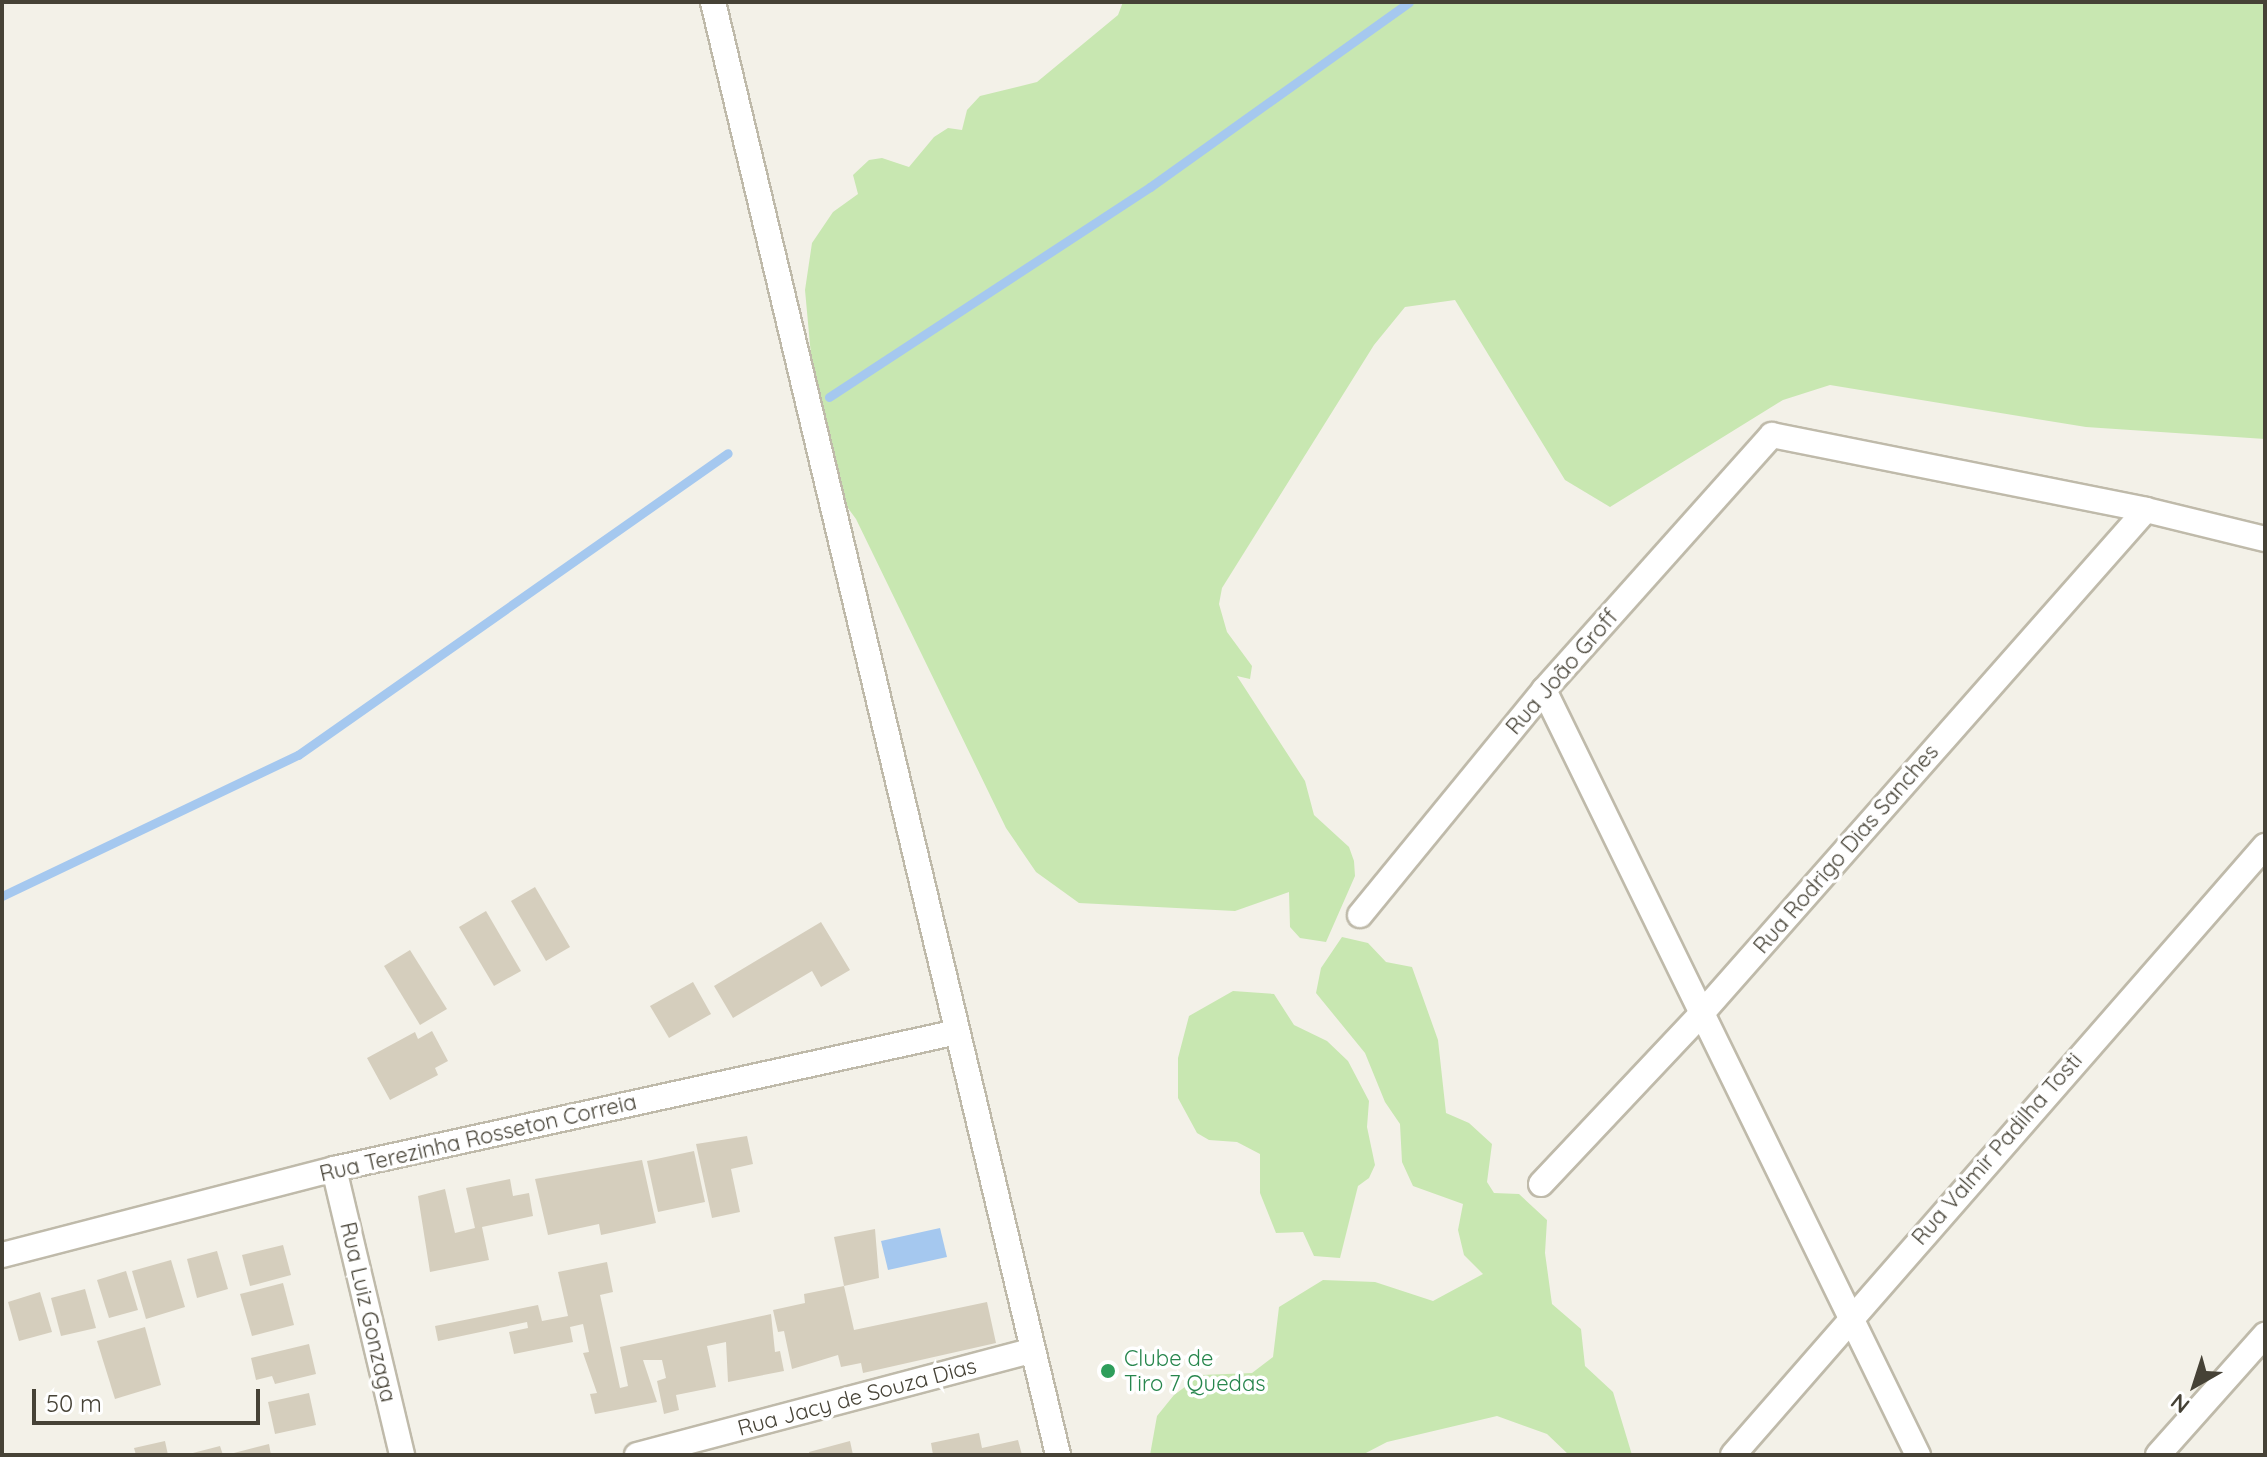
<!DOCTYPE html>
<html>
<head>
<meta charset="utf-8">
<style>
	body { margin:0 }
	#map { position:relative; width:2267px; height:1457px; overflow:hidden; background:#f3f1e8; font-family:Quicksand,sans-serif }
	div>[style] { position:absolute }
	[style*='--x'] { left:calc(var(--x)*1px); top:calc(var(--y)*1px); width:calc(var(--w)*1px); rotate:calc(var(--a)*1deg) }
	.green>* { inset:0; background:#c8e7b1 }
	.water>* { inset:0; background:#a5c8ef }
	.stream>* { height:9px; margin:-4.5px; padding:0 4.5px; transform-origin:4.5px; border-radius:4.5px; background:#a5c8ef }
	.building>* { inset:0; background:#d5cebd }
	.roads { filter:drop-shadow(2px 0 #bfbaaa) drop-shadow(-2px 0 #bfbaaa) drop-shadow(0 2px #bfbaaa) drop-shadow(0 -2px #bfbaaa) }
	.minor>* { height:24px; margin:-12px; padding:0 12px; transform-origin:12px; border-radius:12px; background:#fff }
	.dots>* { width:22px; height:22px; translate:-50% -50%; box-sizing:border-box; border:4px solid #fff; border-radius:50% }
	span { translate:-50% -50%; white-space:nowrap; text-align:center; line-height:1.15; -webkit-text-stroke:7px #fff; paint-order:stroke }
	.street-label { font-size:22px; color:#464236 }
	.leisure-label { font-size:22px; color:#27864d }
	.left { translate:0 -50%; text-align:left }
	.frame { position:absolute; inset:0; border:4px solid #464236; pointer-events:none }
	.north { position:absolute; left:2155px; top:1345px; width:80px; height:80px; -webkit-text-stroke:6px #fff; paint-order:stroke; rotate:219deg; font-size:22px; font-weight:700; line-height:32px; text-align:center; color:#464236 }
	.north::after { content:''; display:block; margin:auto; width:28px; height:36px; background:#464236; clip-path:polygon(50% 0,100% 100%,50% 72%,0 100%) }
	.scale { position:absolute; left:32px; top:1389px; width:228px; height:36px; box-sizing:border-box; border:4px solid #464236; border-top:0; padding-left:10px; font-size:24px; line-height:28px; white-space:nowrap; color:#464236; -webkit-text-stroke:6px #fff; paint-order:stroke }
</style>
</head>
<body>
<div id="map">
	<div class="green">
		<div style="clip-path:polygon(1123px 2px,2265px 2px,2265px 439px,2086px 427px,1830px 385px,1783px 400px,1610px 507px,1565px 480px,1455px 300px,1405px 307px,1374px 345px,1222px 588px,1219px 604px,1227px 632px,1252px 666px,1250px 679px,1237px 676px,1305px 781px,1314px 815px,1349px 847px,1354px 861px,1355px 876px,1326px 942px,1300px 938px,1290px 927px,1289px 892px,1235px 911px,1079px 903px,1036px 872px,1006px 828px,856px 519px,831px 485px,817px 421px,805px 290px,812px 243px,833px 212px,858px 194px,853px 175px,869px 160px,882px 158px,909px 167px,934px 137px,948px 128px,962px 130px,967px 110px,980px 96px,1037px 82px,1118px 15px)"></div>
		<div style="clip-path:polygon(1342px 937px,1368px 943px,1386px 962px,1412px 967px,1438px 1040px,1446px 1113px,1469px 1123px,1492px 1144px,1487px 1182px,1494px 1193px,1519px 1194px,1547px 1220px,1545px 1253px,1552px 1304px,1581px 1329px,1585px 1366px,1613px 1392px,1632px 1455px,1569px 1455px,1547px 1434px,1497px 1416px,1387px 1442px,1362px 1455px,1150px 1455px,1157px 1416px,1174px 1395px,1201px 1375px,1252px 1373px,1273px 1357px,1279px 1307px,1323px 1280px,1375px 1282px,1433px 1301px,1483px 1274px,1464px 1255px,1458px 1230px,1463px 1204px,1413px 1186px,1402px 1162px,1400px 1124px,1385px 1102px,1365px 1053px,1316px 993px,1321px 968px)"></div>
		<div style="clip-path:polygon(1233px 991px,1274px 994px,1294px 1025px,1327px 1041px,1348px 1061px,1369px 1101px,1367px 1127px,1375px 1165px,1369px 1178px,1358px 1186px,1340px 1258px,1314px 1256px,1303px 1232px,1276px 1233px,1260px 1193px,1260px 1154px,1237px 1142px,1209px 1140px,1197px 1133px,1178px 1098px,1178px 1058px,1189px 1016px)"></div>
	</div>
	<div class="water">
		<div style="clip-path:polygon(940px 1228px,947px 1257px,888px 1270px,881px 1241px)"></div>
	</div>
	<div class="stream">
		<div style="--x:829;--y:397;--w:384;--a:-33.2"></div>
		<div style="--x:1150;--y:187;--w:318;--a:-35.5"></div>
		<div style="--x:2;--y:896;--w:328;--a:-25.5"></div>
		<div style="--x:298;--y:755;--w:525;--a:-35.08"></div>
	</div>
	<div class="building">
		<div style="clip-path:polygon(535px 887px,570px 947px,546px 961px,511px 901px)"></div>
		<div style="clip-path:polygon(486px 911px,521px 971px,494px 986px,459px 927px)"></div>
		<div style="clip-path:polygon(821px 922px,850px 970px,821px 987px,812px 971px,733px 1018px,714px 986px)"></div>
		<div style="clip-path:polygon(410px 950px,447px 1009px,420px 1025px,384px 966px)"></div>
		<div style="clip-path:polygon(693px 982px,711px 1014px,669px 1038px,650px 1006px)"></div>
		<div style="clip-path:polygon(432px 1031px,448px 1061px,435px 1068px,438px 1075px,390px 1100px,367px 1058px,415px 1032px,418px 1039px)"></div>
		<div style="clip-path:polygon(747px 1136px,753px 1164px,731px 1169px,740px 1212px,712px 1218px,696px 1144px)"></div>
		<div style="clip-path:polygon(694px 1151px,705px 1202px,658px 1212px,647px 1161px)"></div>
		<div style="clip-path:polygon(642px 1160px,656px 1223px,601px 1235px,599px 1224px,548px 1235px,535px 1179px)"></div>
		<div style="clip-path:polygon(510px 1179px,513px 1196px,529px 1193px,533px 1216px,482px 1227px,489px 1260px,430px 1272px,418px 1196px,445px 1189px,455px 1233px,475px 1228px,466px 1188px)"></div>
		<div style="clip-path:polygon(875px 1229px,879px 1278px,844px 1286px,854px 1330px,987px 1302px,996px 1343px,863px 1373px,861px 1363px,841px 1367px,838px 1355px,792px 1369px,784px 1331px,778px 1332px,773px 1310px,805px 1303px,804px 1294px,844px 1286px,834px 1237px)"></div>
		<div style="clip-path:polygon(283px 1245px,291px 1275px,250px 1286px,242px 1255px)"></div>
		<div style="clip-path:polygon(217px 1251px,228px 1289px,197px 1298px,187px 1259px)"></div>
		<div style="clip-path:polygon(171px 1260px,185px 1307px,146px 1319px,132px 1271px)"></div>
		<div style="clip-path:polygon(607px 1262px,613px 1292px,600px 1295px,620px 1388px,628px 1386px,620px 1347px,771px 1314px,775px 1352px,780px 1351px,784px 1371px,728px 1382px,726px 1342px,707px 1346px,716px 1387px,676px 1395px,679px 1410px,664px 1414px,657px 1381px,666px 1378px,662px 1360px,643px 1360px,657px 1402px,595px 1414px,590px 1394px,597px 1393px,583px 1353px,589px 1352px,583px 1324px,570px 1327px,573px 1342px,514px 1354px,509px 1332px,528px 1328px,527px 1322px,438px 1341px,435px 1326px,538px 1305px,542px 1321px,568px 1316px,558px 1272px)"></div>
		<div style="clip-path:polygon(126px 1271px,138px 1310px,109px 1318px,97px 1280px)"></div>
		<div style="clip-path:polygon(283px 1283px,294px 1325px,252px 1336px,240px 1294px)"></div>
		<div style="clip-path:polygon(85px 1289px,96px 1328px,61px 1336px,51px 1298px)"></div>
		<div style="clip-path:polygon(40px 1292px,52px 1332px,19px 1341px,8px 1302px)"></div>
		<div style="clip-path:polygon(145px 1327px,161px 1385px,115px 1399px,97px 1341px)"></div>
		<div style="clip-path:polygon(309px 1344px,316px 1374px,275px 1384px,272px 1376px,256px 1380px,251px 1358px)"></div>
		<div style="clip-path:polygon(309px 1393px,316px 1425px,275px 1434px,268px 1402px)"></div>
		<div style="clip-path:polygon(979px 1433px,982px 1448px,1018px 1440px,1022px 1455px,933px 1455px,931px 1443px)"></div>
		<div style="clip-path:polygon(165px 1441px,168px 1455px,136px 1455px,134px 1448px)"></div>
		<div style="clip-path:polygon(850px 1441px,853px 1455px,810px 1455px,809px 1452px)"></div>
		<div style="clip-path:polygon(269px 1444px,271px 1455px,231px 1455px,230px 1454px)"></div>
		<div style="clip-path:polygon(220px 1446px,223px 1455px,189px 1455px,189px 1454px)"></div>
	</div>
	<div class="roads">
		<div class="minor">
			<div style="--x:713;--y:2;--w:1493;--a:76.64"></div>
			<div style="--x:1544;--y:690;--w:852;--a:63.95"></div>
			<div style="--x:1360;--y:915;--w:291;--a:-50.7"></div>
			<div style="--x:1544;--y:690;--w:342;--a:-48.2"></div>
			<div style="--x:1772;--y:435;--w:381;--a:11.3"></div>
			<div style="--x:2146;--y:510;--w:122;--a:13.7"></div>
			<div style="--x:334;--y:1169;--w:294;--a:76.6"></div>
			<div style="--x:1541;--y:1184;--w:235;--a:-46.7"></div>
			<div style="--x:1702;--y:1013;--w:671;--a:-48.57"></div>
			<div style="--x:2;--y:1255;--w:343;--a:-14.5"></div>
			<div style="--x:334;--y:1169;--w:638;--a:-12.4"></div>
			<div style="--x:637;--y:1455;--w:407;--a:-14.8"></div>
			<div style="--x:1733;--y:1455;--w:809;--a:-48.86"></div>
			<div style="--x:2158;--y:1455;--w:161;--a:-48.3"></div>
		</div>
	</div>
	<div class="dots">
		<div style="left:1108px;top:1371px;background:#2e9e5b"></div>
	</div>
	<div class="street-label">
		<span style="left:1562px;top:672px;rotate:-49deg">Rua João Groff</span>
		<span style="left:1846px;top:849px;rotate:-49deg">Rua Rodrigo Dias Sanches</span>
		<span style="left:478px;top:1138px;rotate:-13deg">Rua Terezinha Rosseton Correia</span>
		<span style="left:1997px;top:1149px;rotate:-49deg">Rua Valmir Padilha Tosti</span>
		<span style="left:368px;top:1312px;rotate:77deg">Rua Luiz Gonzaga</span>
		<span style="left:857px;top:1397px;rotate:-15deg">Rua Jacy de Souza Dias</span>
	</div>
	<div class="leisure-label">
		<span class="left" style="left:1124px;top:1371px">Clube de<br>Tiro 7 Quedas</span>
	</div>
	<div class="frame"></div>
	<div class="north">N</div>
	<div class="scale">50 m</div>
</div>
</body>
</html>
